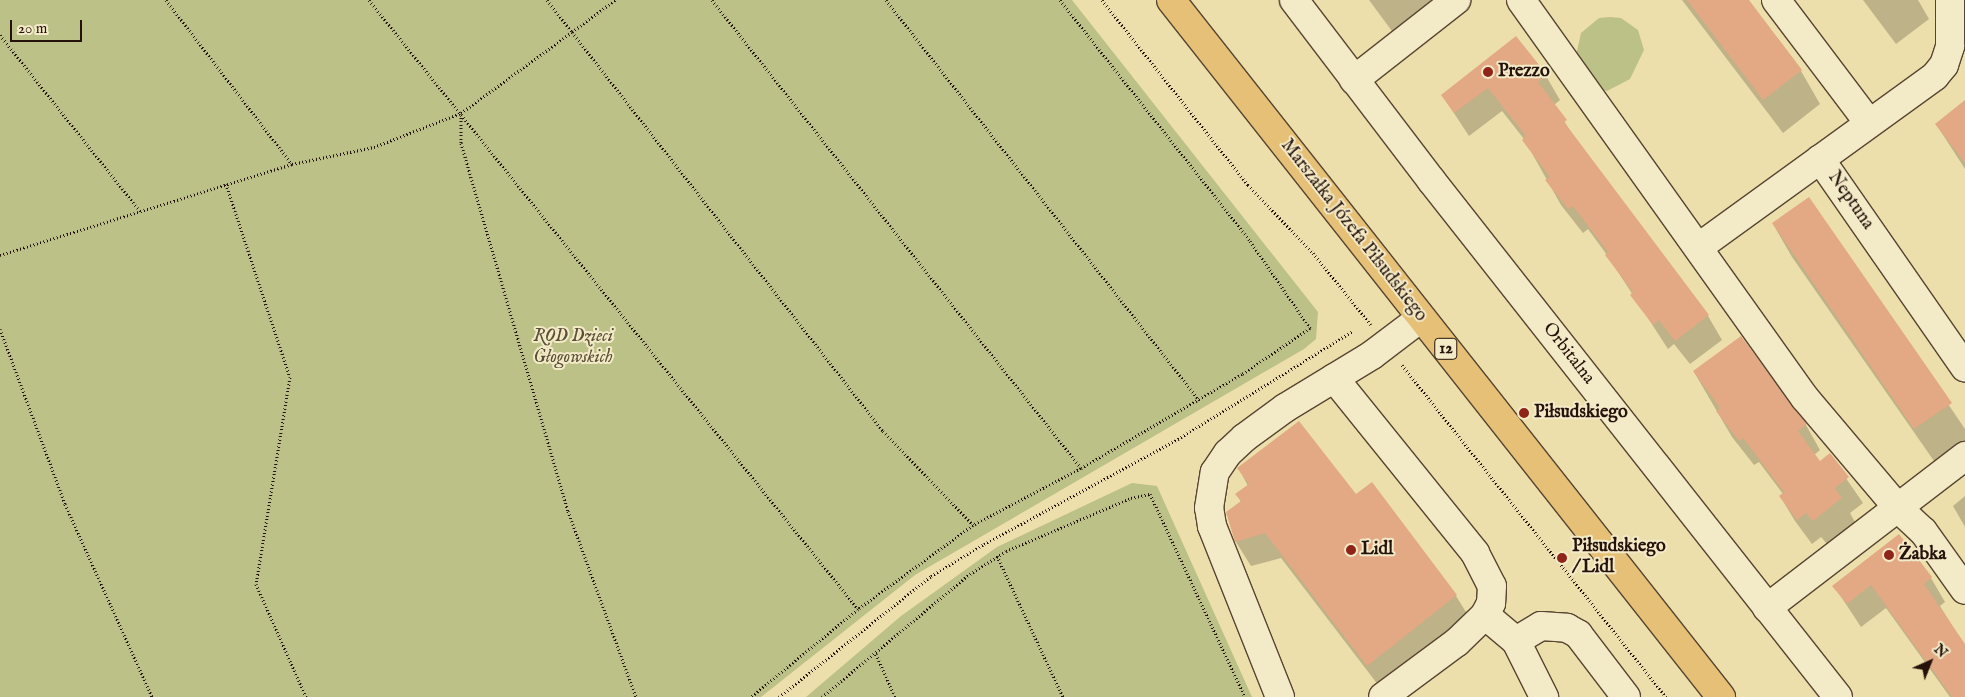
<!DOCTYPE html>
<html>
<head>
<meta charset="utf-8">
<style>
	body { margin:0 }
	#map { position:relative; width:1965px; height:697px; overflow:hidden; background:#eddfab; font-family:"IM FELL English",serif }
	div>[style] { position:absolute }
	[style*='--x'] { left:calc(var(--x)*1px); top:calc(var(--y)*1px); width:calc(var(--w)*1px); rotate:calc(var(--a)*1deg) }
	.green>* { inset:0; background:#bbc187 }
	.shadow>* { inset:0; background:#0003 }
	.building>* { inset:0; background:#e3a884 }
	.path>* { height:3px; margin-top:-1.5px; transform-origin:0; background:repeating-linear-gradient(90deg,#25120a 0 1px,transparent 0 3.5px) }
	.roads { filter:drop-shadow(1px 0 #574532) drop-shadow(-1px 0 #574532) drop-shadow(0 1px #574532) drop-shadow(0 -1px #574532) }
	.minor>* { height:28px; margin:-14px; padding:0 14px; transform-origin:14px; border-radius:14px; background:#f3eac8 }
	.major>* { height:28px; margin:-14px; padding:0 14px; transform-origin:14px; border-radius:14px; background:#e6c076 }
	.dots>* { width:14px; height:14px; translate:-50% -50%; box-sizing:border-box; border:2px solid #f3eac8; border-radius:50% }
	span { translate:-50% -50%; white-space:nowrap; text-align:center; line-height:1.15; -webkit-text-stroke:4px #f3eac8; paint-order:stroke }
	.shield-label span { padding:1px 4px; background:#f3eac8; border:1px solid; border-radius:4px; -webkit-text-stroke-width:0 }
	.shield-label { font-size:16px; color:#25120a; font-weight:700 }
	.poi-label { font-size:18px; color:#25120a; font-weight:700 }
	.left { translate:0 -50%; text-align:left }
	.street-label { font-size:18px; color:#25120a }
	.park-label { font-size:18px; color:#5a4f36; font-style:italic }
	.north { position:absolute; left:1905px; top:637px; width:50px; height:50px; -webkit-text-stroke:4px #f3eac8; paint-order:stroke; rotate:44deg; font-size:14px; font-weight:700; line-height:20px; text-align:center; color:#25120a }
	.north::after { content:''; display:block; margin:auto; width:18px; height:22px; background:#25120a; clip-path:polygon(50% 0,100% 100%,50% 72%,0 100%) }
	.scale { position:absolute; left:10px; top:20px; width:72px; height:22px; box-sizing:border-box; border:2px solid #25120a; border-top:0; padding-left:6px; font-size:15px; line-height:18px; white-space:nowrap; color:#25120a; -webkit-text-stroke:4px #f3eac8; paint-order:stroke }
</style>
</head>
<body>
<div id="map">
	<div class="green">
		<div style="clip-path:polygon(0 0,1072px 0,1318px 312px,1316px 339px,1304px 349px,915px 575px,761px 697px,0 697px)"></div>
		<div style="clip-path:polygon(1610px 17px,1621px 18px,1638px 30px,1644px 50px,1630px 79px,1607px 91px,1591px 88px,1575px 60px,1581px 33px,1599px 18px)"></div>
		<div style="clip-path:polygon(1132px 483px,1157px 486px,1252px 697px,806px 697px,901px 616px,997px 547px)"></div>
	</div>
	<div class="shadow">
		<div style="clip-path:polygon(1369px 0,1455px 0,1400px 42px)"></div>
		<div style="clip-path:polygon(1682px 0,1747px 0,1801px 71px,1820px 104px,1783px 133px)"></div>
		<div style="clip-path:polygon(1863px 0,1918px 0,1929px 19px,1896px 44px)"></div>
		<div style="clip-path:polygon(1546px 76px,1560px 100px,1554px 105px,1579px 145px,1708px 316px,1722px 340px,1690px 364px,1674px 344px,1668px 349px,1607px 255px,1588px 229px,1583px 233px,1561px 205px,1524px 139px,1502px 111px,1469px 136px,1442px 95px)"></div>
		<div style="clip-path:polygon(1965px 102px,1965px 169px,1936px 124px)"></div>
		<div style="clip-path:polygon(1809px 199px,1965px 429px,1965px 441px,1934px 461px,1792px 257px,1773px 224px)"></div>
		<div style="clip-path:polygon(1741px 337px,1806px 425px,1820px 450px,1814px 455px,1820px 463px,1830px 455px,1863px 503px,1850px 513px,1856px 524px,1828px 545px,1821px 537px,1812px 544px,1795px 521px,1780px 496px,1783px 494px,1759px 462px,1754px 465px,1732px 437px,1694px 372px)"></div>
		<div style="clip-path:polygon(1239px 469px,1356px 496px,1372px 484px,1456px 596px,1471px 620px,1382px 690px,1281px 558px,1251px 566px,1236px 542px,1241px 502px,1237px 495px,1248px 486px)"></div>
		<div style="clip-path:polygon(1965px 496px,1965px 527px,1953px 506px)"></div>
		<div style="clip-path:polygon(1899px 536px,1931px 578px,1945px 602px,1940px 606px,1965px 646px,1965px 697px,1950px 697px,1886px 608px,1861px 627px,1834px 586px)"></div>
	</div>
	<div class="building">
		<div style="clip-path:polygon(1687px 0,1749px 0,1802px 70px,1763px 100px)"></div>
		<div style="clip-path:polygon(1516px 36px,1547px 75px,1538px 82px,1567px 120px,1564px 122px,1709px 315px,1675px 341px,1659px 320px,1653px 325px,1630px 295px,1633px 292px,1605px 255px,1608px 252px,1573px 206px,1568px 209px,1545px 180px,1550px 177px,1522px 140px,1526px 136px,1488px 88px,1454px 113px,1441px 95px)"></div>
		<div style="clip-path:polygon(1965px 100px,1965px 163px,1935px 124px)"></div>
		<div style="clip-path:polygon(1809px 197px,1952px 403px,1914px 429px,1772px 223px)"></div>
		<div style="clip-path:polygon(1741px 336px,1807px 424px,1798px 431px,1820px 461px,1830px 453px,1849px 477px,1835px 488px,1842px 498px,1813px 521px,1806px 513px,1797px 520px,1779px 496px,1784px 492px,1743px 438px,1739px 441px,1716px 411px,1720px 408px,1693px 371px)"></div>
		<div style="clip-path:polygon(1299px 421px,1356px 494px,1372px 482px,1457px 595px,1367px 666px,1265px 533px,1235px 542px,1226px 512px,1241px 501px,1235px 494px,1249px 484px,1237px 468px)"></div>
		<div style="clip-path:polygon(1899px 534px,1932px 577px,1924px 584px,1965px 644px,1965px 697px,1952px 697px,1871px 585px,1847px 604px,1832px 586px)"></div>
	</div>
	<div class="path">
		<div style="--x:166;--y:0;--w:207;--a:52.5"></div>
		<div style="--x:369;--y:0;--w:781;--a:51.24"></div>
		<div style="--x:858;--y:609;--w:139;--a:140.6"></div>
		<div style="--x:547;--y:0;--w:41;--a:52"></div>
		<div style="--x:572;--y:32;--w:54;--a:-36.7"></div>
		<div style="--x:712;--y:0;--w:596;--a:51.75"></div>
		<div style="--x:1081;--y:468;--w:122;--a:152.2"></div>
		<div style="--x:886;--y:0;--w:508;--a:51.96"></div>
		<div style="--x:1060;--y:0;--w:307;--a:51.7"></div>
		<div style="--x:1250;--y:241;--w:106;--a:55.4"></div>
		<div style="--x:1310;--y:328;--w:82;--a:145.9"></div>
		<div style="--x:1242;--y:374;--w:186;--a:149.7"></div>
		<div style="--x:1102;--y:0;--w:236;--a:51.7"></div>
		<div style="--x:1248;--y:185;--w:94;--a:46.3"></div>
		<div style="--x:1313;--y:253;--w:92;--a:51.1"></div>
		<div style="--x:0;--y:35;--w:226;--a:51.5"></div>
		<div style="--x:461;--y:114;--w:29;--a:90"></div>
		<div style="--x:461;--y:143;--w:383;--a:73.8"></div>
		<div style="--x:568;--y:511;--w:198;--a:69.9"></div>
		<div style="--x:226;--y:184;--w:203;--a:71.7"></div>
		<div style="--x:290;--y:377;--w:210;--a:99.3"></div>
		<div style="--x:256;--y:584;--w:124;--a:66.1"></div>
		<div style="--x:0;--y:255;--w:306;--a:-17.3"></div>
		<div style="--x:292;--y:164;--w:84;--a:-11.7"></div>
		<div style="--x:374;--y:147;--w:93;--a:-21.3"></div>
		<div style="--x:461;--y:113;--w:137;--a:-36.1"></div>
		<div style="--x:572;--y:32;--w:506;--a:52.07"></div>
		<div style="--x:883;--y:431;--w:130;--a:46.2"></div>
		<div style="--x:973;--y:525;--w:142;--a:143.9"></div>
		<div style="--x:0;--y:329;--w:187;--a:69.6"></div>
		<div style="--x:65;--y:504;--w:212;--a:65.7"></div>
		<div style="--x:1402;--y:365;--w:424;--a:51.5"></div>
		<div style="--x:997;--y:556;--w:156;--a:64.9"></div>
		<div style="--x:876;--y:654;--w:47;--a:66.2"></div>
		<div style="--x:779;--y:697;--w:194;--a:-38.5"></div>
		<div style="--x:931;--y:576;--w:62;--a:-31.1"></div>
		<div style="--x:984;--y:544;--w:221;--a:-28.4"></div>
		<div style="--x:1178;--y:439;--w:206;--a:-31.7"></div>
		<div style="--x:822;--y:697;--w:189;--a:-39.8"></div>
		<div style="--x:967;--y:576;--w:46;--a:-32.7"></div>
		<div style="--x:1006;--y:551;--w:136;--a:-23"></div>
		<div style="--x:1131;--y:498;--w:19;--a:-12"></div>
		<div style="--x:1150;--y:494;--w:224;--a:64.9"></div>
	</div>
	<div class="roads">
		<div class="minor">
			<div style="--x:1294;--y:0;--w:226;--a:52.7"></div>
			<div style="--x:1431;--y:180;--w:658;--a:51.79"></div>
			<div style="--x:1521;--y:0;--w:489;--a:54.5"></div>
			<div style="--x:1805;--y:398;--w:144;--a:49.8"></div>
			<div style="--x:1898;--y:508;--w:34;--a:43"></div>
			<div style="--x:1923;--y:531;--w:72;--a:54.6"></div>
			<div style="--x:1776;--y:0;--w:154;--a:52.9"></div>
			<div style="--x:1354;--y:80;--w:130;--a:-38.1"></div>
			<div style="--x:1820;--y:159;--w:254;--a:55.2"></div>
			<div style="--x:1699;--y:247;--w:291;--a:-35.9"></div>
			<div style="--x:1935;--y:76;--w:14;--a:-51"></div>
			<div style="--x:1944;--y:65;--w:20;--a:-72"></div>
			<div style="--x:1950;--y:46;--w:46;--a:-90"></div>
			<div style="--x:1334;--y:378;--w:225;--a:51.1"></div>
			<div style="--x:1475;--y:553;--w:37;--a:63"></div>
			<div style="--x:1492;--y:586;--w:17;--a:93"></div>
			<div style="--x:1491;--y:603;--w:13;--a:117"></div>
			<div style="--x:1485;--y:615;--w:39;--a:136"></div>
			<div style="--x:1457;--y:642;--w:92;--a:143.4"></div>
			<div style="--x:1767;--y:608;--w:250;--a:-37.5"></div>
			<div style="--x:1485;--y:615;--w:40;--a:40"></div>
			<div style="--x:1516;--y:641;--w:63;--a:63.4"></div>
			<div style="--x:1516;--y:641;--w:29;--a:-31"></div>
			<div style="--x:1541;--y:626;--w:26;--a:4"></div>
			<div style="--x:1567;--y:628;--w:13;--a:29"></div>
			<div style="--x:1578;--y:634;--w:79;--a:52.7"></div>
			<div style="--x:1280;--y:697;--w:184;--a:-111.7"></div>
			<div style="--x:1212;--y:526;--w:18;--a:-99"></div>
			<div style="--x:1209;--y:508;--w:36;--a:-81"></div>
			<div style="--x:1215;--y:472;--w:23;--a:-56"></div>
			<div style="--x:1228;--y:453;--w:22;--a:-43"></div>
			<div style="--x:1244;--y:438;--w:51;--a:-36.2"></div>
			<div style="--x:1285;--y:408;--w:102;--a:-31.3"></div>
			<div style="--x:1372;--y:355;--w:61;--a:-37.1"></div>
		</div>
		<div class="major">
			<div style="--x:1171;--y:0;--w:888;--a:51.72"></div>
		</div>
	</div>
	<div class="dots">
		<div style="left:1488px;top:72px;background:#8f2418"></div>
		<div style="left:1524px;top:413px;background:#8f2418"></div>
		<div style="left:1351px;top:550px;background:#8f2418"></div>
		<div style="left:1889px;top:555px;background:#8f2418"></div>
		<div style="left:1562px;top:558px;background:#8f2418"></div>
	</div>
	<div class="shield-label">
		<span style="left:1446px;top:349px">12</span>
	</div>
	<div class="poi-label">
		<span class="left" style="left:1498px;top:72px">Prezzo</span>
		<span class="left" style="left:1534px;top:413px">Piłsudskiego</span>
		<span class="left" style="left:1572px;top:558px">Piłsudskiego<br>/ Lidl</span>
		<span class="left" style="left:1361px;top:550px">Lidl</span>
		<span class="left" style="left:1899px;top:555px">Żabka</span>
	</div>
	<div class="street-label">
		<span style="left:1850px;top:201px;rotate:55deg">Neptuna</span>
		<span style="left:1353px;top:231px;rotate:52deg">Marszałka Józefa Piłsudskiego</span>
		<span style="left:1568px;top:354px;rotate:52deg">Orbitalna</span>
	</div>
	<div class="park-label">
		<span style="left:573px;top:348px">ROD Dzieci<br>Głogowskich</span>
	</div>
	<div class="north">N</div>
	<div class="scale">20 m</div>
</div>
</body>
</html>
